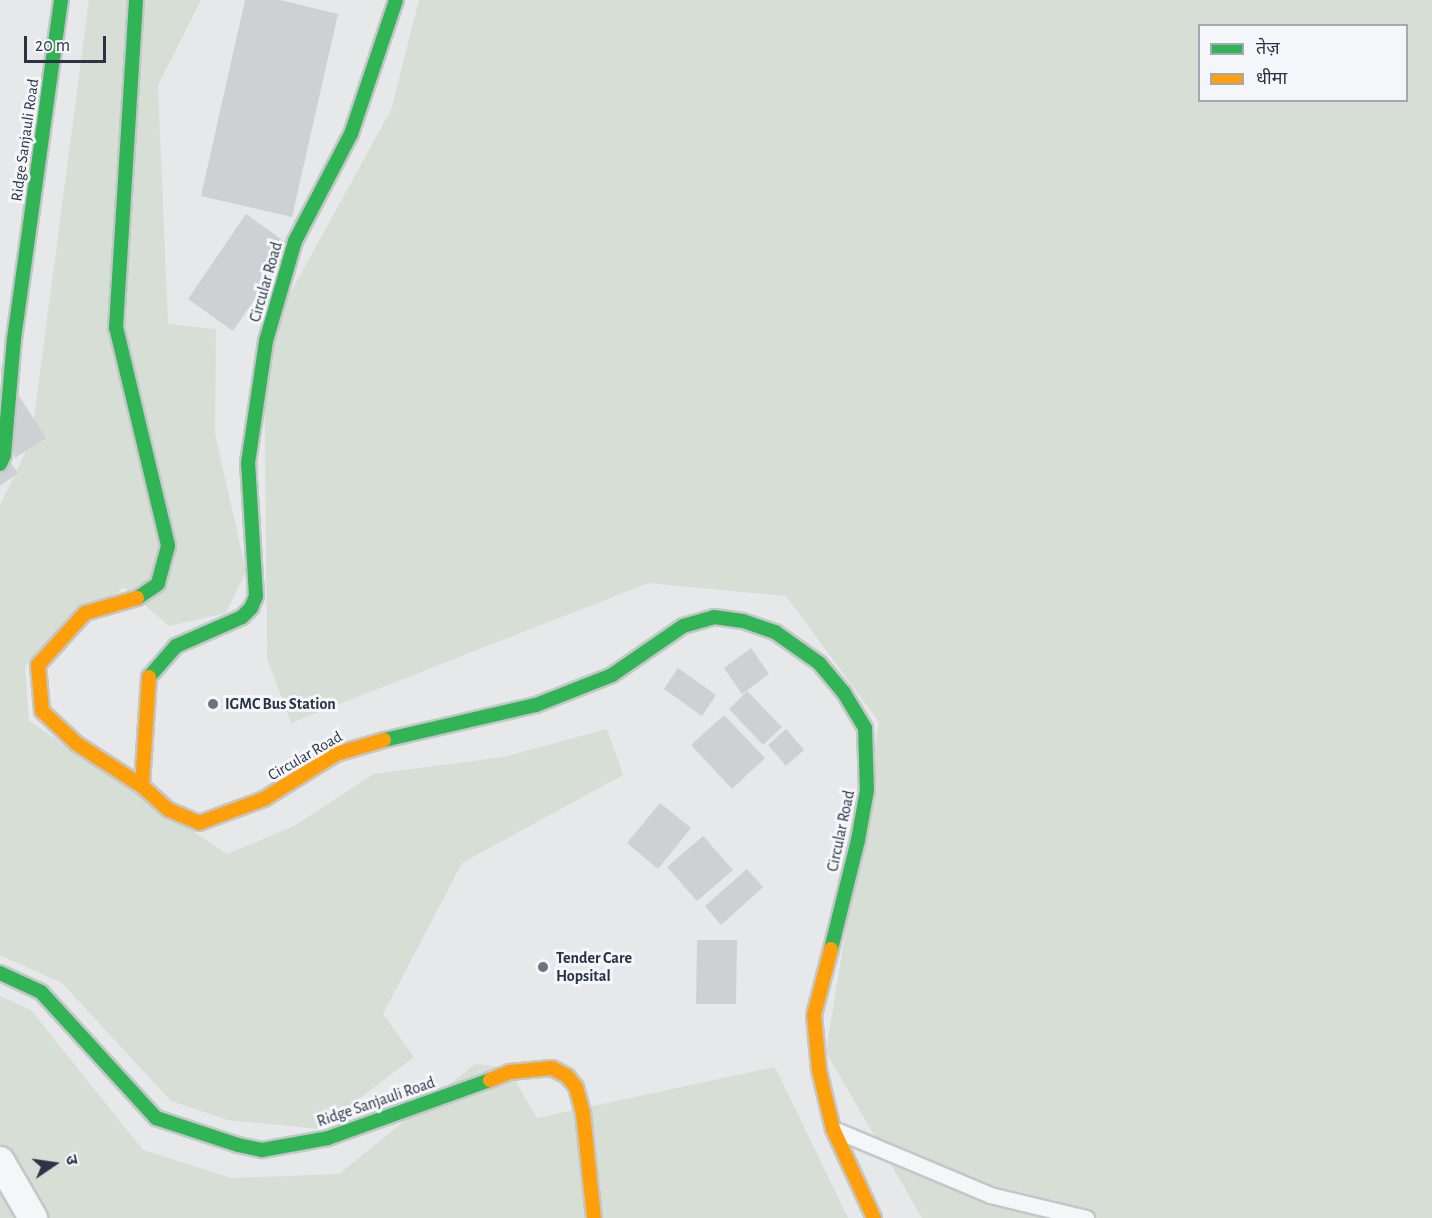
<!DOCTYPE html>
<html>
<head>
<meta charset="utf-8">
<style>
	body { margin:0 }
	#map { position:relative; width:1432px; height:1218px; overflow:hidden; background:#e6e8ea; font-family:"Alegreya Sans","Noto Sans Devanagari",sans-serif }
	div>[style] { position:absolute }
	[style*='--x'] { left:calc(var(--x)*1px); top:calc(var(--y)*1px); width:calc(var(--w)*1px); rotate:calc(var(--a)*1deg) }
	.green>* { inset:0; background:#d6ded6 }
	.building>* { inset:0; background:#ced0d3 }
	.roads { filter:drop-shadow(2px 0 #c4c6c8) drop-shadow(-2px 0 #c4c6c8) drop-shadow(0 2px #c4c6c8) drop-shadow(0 -2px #c4c6c8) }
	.lane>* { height:15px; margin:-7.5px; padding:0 7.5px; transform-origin:7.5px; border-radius:7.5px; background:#f5f6f7 }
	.street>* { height:28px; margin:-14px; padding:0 14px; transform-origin:14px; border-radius:14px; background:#f5f6f7 }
	.fast>* { height:14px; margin:-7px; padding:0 7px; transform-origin:7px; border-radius:7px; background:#30b455 }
	.slow>* { height:14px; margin:-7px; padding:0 7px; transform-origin:7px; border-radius:7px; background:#ff9f0a }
	.dots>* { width:16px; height:16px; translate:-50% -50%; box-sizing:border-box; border:3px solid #f4f6f9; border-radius:50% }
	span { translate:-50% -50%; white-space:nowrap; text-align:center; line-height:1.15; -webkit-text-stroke:6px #f4f6f9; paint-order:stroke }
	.street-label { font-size:16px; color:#2b3445 }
	.poi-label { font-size:16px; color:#2b3445; font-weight:700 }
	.left { translate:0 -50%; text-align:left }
	.legend { position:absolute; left:1198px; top:24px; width:210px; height:78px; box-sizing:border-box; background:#f4f6f9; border:2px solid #a4a8b1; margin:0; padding:8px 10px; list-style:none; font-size:18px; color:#2b3445 }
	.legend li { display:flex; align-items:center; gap:12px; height:30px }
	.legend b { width:30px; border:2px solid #a4a8b1 }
	.north { position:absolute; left:24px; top:1134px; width:60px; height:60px; -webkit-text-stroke:4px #f4f6f9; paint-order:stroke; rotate:77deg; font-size:16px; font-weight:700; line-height:24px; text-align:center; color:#2b3445 }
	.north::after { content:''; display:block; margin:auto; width:21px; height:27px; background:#2b3445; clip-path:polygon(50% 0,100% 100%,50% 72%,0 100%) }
	.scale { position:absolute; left:24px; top:36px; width:82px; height:27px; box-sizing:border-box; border:3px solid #2b3445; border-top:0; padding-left:8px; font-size:18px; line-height:21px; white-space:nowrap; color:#2b3445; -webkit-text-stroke:4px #f4f6f9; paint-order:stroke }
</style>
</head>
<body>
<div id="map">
	<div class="green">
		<div style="clip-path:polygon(89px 0,201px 0,158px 85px,168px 324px,216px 329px,215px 434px,246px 571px,226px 613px,169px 626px,124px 587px,25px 666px,29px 721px,227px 854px,294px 826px,374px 774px,503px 757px,607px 729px,623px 775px,462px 863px,383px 1014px,414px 1057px,319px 1129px,228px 1120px,171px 1101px,62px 983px,0 955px,0 505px,31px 441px)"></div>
		<div style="clip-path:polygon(evenodd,419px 0,1432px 0,1432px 1218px,922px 1218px,826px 1052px,879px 722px,786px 596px,648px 583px,291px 723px,267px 658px,264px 341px,391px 110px,419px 0,1200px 26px,1406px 26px,1406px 100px,1200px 100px,1200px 26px)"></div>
		<div style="clip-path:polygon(0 996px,31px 1010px,143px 1150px,231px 1178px,339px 1174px,475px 1064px,508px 1068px,537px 1118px,775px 1067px,848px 1218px,0 1218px)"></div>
	</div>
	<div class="building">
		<div style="clip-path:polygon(245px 0,280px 0,338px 14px,292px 217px,201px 196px)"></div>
		<div style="clip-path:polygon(246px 214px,291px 246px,233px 331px,188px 299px)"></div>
		<div style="clip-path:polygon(0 366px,46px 438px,15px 458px)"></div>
		<div style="clip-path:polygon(0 448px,18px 473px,0 486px)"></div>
		<div style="clip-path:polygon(751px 648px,769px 674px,742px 694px,724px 668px)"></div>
		<div style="clip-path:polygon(678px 668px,716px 695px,702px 716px,664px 689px)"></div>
		<div style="clip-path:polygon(747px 691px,782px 727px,763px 745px,729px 709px)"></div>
		<div style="clip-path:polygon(724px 715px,765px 758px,732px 789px,691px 745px)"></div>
		<div style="clip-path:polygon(786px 729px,804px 750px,786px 766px,768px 745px)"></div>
		<div style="clip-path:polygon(660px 803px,691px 828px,658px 869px,627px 843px)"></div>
		<div style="clip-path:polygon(703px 836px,733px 870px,697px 901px,667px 867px)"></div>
		<div style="clip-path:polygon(747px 869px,763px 887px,721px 925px,705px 906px)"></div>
		<div style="clip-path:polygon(697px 940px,737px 940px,736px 1004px,696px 1004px)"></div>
	</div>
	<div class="roads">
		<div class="lane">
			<div style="--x:838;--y:1131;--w:165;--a:22.8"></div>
			<div style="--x:990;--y:1195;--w:99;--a:13.5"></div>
		</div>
		<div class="street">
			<div style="--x:0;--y:1161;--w:66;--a:59.9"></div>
		</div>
		<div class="fast">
			<div style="--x:136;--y:0;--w:328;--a:93.5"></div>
			<div style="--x:116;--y:327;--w:225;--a:76.6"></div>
			<div style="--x:168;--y:546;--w:39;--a:105"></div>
			<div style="--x:158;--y:584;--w:25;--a:146"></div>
			<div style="--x:0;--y:464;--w:10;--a:-66"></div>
			<div style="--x:4;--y:455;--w:116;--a:-85.1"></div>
			<div style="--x:14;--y:339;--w:342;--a:-82.1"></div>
			<div style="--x:149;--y:677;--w:41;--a:-48.9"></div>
			<div style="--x:176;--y:646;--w:72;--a:-23.7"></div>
			<div style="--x:242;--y:617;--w:13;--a:-45"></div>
			<div style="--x:251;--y:608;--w:13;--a:-67"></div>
			<div style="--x:256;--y:596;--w:133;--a:-93.4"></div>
			<div style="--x:248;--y:463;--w:123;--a:-81.6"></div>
			<div style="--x:266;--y:341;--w:104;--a:-73.8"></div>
			<div style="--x:295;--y:241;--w:121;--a:-62.4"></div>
			<div style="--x:351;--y:134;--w:141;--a:-71.4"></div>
			<div style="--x:384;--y:740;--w:156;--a:-13"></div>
			<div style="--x:536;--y:705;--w:82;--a:-21.5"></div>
			<div style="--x:612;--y:675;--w:86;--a:-34.6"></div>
			<div style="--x:683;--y:626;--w:32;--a:-16"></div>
			<div style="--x:714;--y:617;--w:29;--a:8"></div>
			<div style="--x:743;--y:621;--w:34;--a:19"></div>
			<div style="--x:775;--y:632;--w:54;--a:35.2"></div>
			<div style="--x:819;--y:663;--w:39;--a:50"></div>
			<div style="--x:844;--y:693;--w:41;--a:59"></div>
			<div style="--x:865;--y:728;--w:62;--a:88.2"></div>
			<div style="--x:867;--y:790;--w:51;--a:100.2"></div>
			<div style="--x:858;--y:840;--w:112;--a:103.9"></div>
			<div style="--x:0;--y:973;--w:45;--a:24.9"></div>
			<div style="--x:41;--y:992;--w:171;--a:47.6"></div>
			<div style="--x:156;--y:1118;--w:86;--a:18.2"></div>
			<div style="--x:238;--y:1145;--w:25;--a:12"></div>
			<div style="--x:262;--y:1150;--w:67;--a:-10.3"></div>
			<div style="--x:328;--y:1138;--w:172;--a:-19.7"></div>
		</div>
		<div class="slow">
			<div style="--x:137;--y:598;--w:54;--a:163.9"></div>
			<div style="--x:85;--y:613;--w:70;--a:132.1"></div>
			<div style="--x:38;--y:665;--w:46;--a:85"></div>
			<div style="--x:42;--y:711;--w:48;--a:43.3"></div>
			<div style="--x:77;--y:744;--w:77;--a:32.9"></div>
			<div style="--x:149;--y:677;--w:109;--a:93.7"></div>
			<div style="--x:142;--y:786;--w:36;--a:42"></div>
			<div style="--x:169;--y:810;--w:33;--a:23"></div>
			<div style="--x:199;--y:823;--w:69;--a:-20.3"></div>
			<div style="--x:264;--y:799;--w:85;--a:-32"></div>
			<div style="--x:336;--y:754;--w:50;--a:-16.3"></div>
			<div style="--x:831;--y:949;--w:68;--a:104.4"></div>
			<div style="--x:814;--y:1015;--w:55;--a:84.8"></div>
			<div style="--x:819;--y:1070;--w:61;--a:76.7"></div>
			<div style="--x:833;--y:1129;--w:98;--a:65.3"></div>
			<div style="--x:490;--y:1080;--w:22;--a:-22"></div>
			<div style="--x:510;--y:1072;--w:42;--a:-5.4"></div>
			<div style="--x:552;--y:1068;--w:17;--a:28"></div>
			<div style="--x:567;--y:1076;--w:14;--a:51"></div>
			<div style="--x:576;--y:1087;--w:27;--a:75"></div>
			<div style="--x:583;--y:1113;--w:106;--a:84"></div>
		</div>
	</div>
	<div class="dots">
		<div style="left:213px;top:704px;background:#6c737f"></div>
		<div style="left:543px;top:967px;background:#6c737f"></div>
	</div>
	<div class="street-label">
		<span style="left:25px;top:140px;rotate:-82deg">Ridge Sanjauli Road</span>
		<span style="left:266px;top:282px;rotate:-74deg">Circular Road</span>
		<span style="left:305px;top:756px;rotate:-30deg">Circular Road</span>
		<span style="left:841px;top:831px;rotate:-78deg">Circular Road</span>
		<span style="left:376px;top:1102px;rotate:-19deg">Ridge Sanjauli Road</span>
	</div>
	<div class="poi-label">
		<span class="left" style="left:225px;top:704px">IGMC Bus Station</span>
		<span class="left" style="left:556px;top:967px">Tender Care<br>Hopsital</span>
	</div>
	<ul class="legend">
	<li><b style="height:8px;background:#30b455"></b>तेज़</li>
	<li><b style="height:8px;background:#ff9f0a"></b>धीमा</li>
	</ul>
	<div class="north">उ</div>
	<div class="scale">20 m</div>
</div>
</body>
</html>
